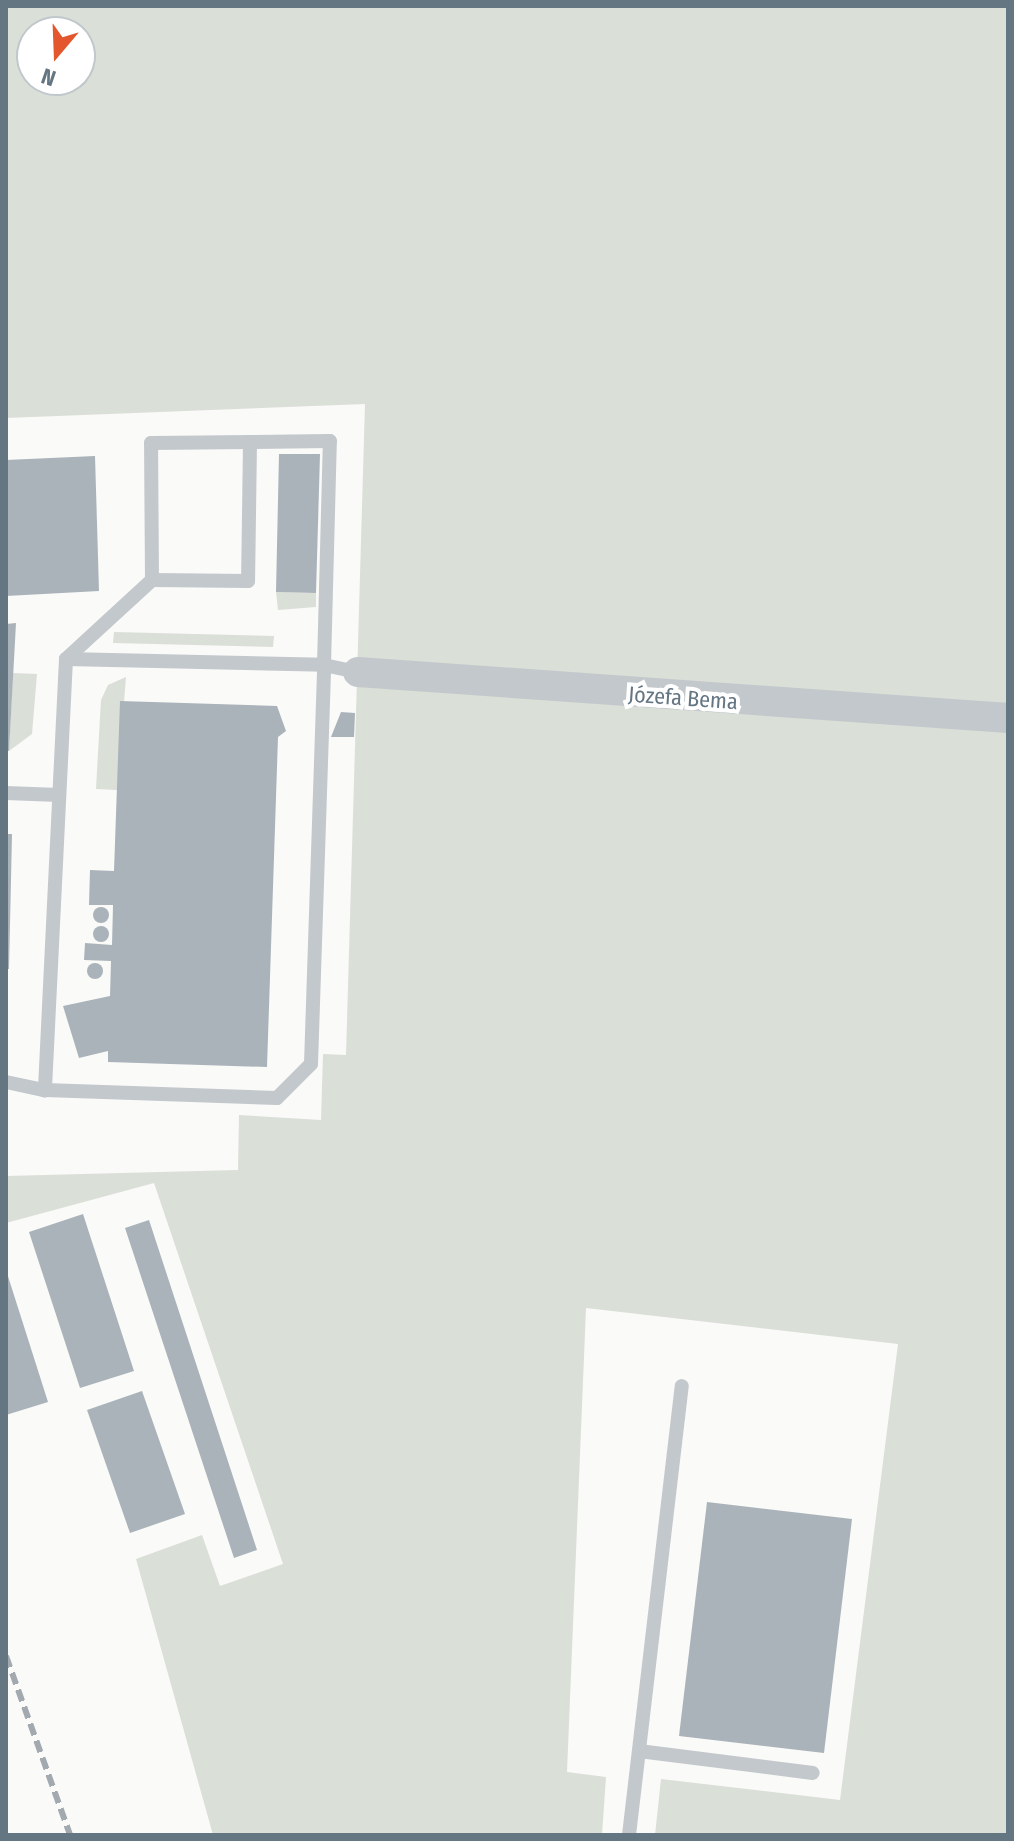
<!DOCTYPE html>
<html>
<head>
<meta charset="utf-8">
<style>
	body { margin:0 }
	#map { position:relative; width:1014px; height:1841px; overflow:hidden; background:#fafaf8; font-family:"Fira Sans Condensed",sans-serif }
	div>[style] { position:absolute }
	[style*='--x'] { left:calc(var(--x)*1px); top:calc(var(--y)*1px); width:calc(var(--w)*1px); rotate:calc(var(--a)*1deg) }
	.green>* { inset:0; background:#dadfd7 }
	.building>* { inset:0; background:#aab3b9 }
	.round { border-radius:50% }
	.service>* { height:14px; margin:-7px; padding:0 7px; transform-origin:7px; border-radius:7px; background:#c3c8cc }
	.minor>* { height:30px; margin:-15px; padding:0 15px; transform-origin:15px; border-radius:15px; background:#c3c8cc }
	.rail>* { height:6px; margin-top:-3px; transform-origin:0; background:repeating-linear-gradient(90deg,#a2aab0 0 12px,transparent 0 18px) }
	span { translate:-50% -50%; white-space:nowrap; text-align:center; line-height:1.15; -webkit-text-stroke:8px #fff; paint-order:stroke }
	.street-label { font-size:22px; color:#657683 }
	.frame { position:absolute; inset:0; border:8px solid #657683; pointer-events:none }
	.north { position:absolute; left:16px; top:16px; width:80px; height:80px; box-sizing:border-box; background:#fff; border:2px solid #c1c8cd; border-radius:50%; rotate:199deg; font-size:22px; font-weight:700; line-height:32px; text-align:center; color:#657683 }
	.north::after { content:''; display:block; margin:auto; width:28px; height:36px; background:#e4572e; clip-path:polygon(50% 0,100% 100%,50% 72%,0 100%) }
</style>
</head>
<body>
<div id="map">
	<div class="green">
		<div style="clip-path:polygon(evenodd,6px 6px,1008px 6px,1008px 1835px,655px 1835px,661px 1779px,840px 1800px,898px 1344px,586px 1308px,567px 1772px,606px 1777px,602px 1835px,213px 1835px,136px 1559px,202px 1535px,220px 1586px,283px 1564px,154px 1183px,6px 1223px,6px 1176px,238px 1170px,239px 1115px,321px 1120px,323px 1054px,346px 1055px,365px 404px,6px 418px,6px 6px,32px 32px,80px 32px,80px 80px,32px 80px,32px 32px)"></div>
		<div style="clip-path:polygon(276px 592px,316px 593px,316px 607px,278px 610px)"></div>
		<div style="clip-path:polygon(114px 632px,274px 636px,273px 647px,113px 643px)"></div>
		<div style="clip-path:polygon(13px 673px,37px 674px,32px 734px,9px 751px)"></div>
		<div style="clip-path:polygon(126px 677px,117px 790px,96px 789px,101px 700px,108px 685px)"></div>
	</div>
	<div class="building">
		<div style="clip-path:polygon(279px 454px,320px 454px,316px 593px,276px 592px)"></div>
		<div style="clip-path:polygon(95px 456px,99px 591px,6px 596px,6px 460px)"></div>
		<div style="clip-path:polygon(16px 623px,9px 751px,6px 750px,6px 624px)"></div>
		<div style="clip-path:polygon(120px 701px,277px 706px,286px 731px,278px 737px,267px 1067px,108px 1062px,108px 1051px,79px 1058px,63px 1006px,110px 996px,111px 961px,84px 960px,85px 943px,112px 945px,113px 905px,89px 905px,90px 870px,114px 871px)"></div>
		<div style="clip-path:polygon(341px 712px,355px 713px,354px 737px,331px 737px)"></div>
		<div style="clip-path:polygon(6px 834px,12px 834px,9px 969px,6px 969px)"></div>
		<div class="round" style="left:93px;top:907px;width:16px;height:16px"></div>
		<div class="round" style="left:93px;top:926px;width:16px;height:16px"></div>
		<div class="round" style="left:87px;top:963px;width:16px;height:16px"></div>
		<div style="clip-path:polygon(83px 1214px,134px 1371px,80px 1388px,29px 1232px)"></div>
		<div style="clip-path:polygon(149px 1220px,257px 1550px,234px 1558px,125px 1228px)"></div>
		<div style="clip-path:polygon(6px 1270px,48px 1402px,6px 1415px)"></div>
		<div style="clip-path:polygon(142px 1391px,185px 1514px,130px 1533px,87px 1410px)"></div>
		<div style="clip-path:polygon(707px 1502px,852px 1519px,824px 1753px,679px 1736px)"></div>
	</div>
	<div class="service">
		<div style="--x:152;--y:580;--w:137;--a:-90.4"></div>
		<div style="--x:151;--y:443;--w:99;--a:-0.6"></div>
		<div style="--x:250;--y:442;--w:139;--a:90.8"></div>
		<div style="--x:248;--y:581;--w:96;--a:-179.4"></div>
		<div style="--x:152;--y:580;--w:117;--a:137.4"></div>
		<div style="--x:66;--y:659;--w:432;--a:92.8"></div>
		<div style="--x:45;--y:1090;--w:232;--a:2"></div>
		<div style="--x:277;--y:1098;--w:48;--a:-45"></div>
		<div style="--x:311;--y:1064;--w:399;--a:-88.1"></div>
		<div style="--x:324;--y:665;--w:35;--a:12"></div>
		<div style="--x:66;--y:659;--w:258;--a:1.3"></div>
		<div style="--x:324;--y:665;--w:224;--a:-88.5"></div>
		<div style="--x:330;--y:441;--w:80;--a:179.3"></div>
		<div style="--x:6;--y:793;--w:53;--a:2.2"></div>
		<div style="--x:6;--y:1082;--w:40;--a:12"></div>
		<div style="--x:639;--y:1751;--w:175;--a:7.2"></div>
		<div style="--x:629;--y:1835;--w:452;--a:-83.3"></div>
	</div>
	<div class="minor">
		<div style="--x:358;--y:672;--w:652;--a:4.05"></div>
	</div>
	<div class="rail">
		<div style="--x:6;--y:1656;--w:190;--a:70.3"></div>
	</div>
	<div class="street-label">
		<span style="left:683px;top:698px;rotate:4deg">Józefa Bema</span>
	</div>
	<div class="frame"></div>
	<div class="north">N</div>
</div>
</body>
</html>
